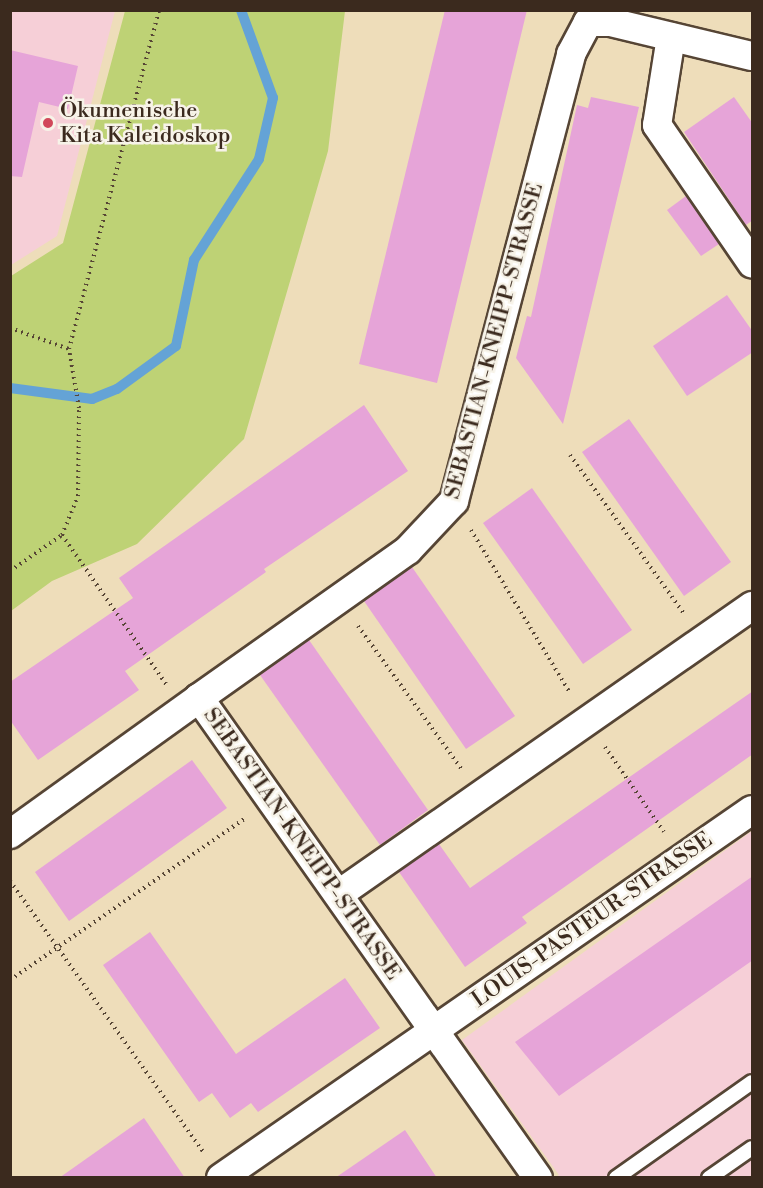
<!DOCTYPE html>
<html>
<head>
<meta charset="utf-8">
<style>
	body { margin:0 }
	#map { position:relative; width:763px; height:1188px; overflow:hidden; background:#eeddba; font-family:"Libre Bodoni",serif }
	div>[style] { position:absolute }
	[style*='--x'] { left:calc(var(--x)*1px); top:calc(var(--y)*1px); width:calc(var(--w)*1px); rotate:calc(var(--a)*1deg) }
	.built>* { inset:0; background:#f6cfd7 }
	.green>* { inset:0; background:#bed275 }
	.stream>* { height:10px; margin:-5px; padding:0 5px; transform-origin:5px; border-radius:5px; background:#64a3d6 }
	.building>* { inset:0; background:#e6a4d8 }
	.path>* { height:4px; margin-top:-2px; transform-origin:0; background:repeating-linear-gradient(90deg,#564535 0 1.5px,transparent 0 6px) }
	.roads { filter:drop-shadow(2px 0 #564535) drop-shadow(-2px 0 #564535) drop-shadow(0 2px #564535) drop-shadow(0 -2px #564535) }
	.lane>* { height:14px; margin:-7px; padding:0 7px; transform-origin:7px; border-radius:7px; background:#fff }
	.street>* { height:28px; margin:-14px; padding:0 14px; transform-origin:14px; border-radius:14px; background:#fff }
	.dots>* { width:16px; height:16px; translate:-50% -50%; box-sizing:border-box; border:3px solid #f7f3e8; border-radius:50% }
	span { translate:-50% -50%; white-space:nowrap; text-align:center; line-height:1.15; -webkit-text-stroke:5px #f7f3e8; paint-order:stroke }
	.poi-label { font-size:22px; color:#3b2a1e }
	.left { translate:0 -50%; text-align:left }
	.street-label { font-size:22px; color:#3b2a1e }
	.frame { position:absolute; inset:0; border:12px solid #3b2a1e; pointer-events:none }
</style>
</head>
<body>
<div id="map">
	<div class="built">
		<div style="clip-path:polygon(11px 11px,115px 11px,57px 236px,11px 265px)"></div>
		<div style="clip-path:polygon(752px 831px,752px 1177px,556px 1177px,559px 1175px,462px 1040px)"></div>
	</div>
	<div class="green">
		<div style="clip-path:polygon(125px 11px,345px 11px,328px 151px,244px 439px,137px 544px,52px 581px,11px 611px,11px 276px,63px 243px)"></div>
	</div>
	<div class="stream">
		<div style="--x:10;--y:388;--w:83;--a:7.6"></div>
		<div style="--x:92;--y:399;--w:27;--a:-22"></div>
		<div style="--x:117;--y:389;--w:73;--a:-36.1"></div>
		<div style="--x:176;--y:346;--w:88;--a:-78.2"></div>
		<div style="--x:194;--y:260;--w:120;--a:-57.2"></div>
		<div style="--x:259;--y:159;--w:63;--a:-77.1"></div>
		<div style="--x:273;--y:98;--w:94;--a:-110"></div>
	</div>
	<div class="building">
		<div style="clip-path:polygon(445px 10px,527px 10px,437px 383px,359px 364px)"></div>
		<div style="clip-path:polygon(10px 50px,78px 66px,68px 109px,39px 102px,22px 177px,10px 176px)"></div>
		<div style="clip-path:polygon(591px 97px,639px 107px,563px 424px,516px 358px,527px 316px,531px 317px,577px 105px,588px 108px)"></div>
		<div style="clip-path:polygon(734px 97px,753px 124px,753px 220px,746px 225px,684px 132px)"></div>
		<div style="clip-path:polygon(686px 196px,719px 244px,701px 256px,667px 210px)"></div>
		<div style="clip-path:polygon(727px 295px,753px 332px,753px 352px,687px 396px,653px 346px)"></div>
		<div style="clip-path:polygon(364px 405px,408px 471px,264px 569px,266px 572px,125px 671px,139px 690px,38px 760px,10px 720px,10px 682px,133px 598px,119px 578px)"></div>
		<div style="clip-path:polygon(629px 419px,731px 562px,684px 596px,582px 452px)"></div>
		<div style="clip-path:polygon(532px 488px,632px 630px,583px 664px,483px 523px)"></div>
		<div style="clip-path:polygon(412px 567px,515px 716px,466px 749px,364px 601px)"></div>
		<div style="clip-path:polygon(309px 640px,428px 810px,380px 845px,260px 675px)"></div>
		<div style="clip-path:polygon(753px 691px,753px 754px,522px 917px,527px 923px,465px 967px,399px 872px,439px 844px,470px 888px)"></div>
		<div style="clip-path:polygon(192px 760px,227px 808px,69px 921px,35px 872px)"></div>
		<div style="clip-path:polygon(753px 876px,753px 960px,559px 1096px,515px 1042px)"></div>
		<div style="clip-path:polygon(150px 932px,236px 1054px,345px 978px,380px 1028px,258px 1112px,251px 1103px,230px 1118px,212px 1093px,199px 1102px,103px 965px)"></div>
		<div style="clip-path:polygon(144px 1118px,185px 1178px,59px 1178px)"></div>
		<div style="clip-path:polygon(405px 1130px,437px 1178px,335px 1178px)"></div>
	</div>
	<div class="path">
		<div style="--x:10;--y:328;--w:63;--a:19.6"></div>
		<div style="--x:570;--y:455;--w:197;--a:54.3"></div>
		<div style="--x:471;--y:530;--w:191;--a:58.7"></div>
		<div style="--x:62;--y:535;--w:182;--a:55.1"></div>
		<div style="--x:10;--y:571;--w:63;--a:-34.7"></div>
		<div style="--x:62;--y:535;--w:42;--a:-67.7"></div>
		<div style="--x:78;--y:496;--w:88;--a:-89.3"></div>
		<div style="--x:79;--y:408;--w:60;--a:-99.6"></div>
		<div style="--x:69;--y:349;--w:351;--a:-75.1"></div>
		<div style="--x:358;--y:626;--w:179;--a:54.1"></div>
		<div style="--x:605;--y:747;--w:103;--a:55.2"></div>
		<div style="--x:10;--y:881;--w:333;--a:54.5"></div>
		<div style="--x:10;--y:980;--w:286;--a:-34.5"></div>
	</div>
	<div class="roads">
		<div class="lane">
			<div style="--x:616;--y:1178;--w:166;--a:-35.2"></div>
			<div style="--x:709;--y:1178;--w:52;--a:-34.9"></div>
		</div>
		<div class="street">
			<div style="--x:671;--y:37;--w:89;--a:99"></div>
			<div style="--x:657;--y:125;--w:168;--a:55.5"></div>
			<div style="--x:10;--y:834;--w:233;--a:-35.7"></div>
			<div style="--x:339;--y:894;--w:504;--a:-34.89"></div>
			<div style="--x:221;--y:1178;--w:646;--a:-34.72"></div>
			<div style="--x:538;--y:1178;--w:588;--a:-125.23"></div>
			<div style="--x:199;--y:698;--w:256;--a:-35.3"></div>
			<div style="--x:408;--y:550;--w:67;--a:-46.8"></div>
			<div style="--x:454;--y:501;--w:462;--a:-75.3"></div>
			<div style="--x:571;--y:54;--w:36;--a:-62"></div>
			<div style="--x:588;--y:22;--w:22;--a:0"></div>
			<div style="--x:610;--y:22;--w:146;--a:13.5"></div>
		</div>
	</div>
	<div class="dots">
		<div style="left:48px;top:123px;background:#d1495b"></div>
	</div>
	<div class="poi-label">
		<span class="left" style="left:60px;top:123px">Ökumenische<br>Kita Kaleidoskop</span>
	</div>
	<div class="street-label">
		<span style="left:494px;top:341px;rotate:-75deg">SEBASTIAN-KNEIPP-STRASSE</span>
		<span style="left:302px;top:844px;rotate:55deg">SEBASTIAN-KNEIPP-STRASSE</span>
		<span style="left:592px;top:920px;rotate:-35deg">LOUIS-PASTEUR-STRASSE</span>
	</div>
	<div class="frame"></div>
</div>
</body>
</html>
